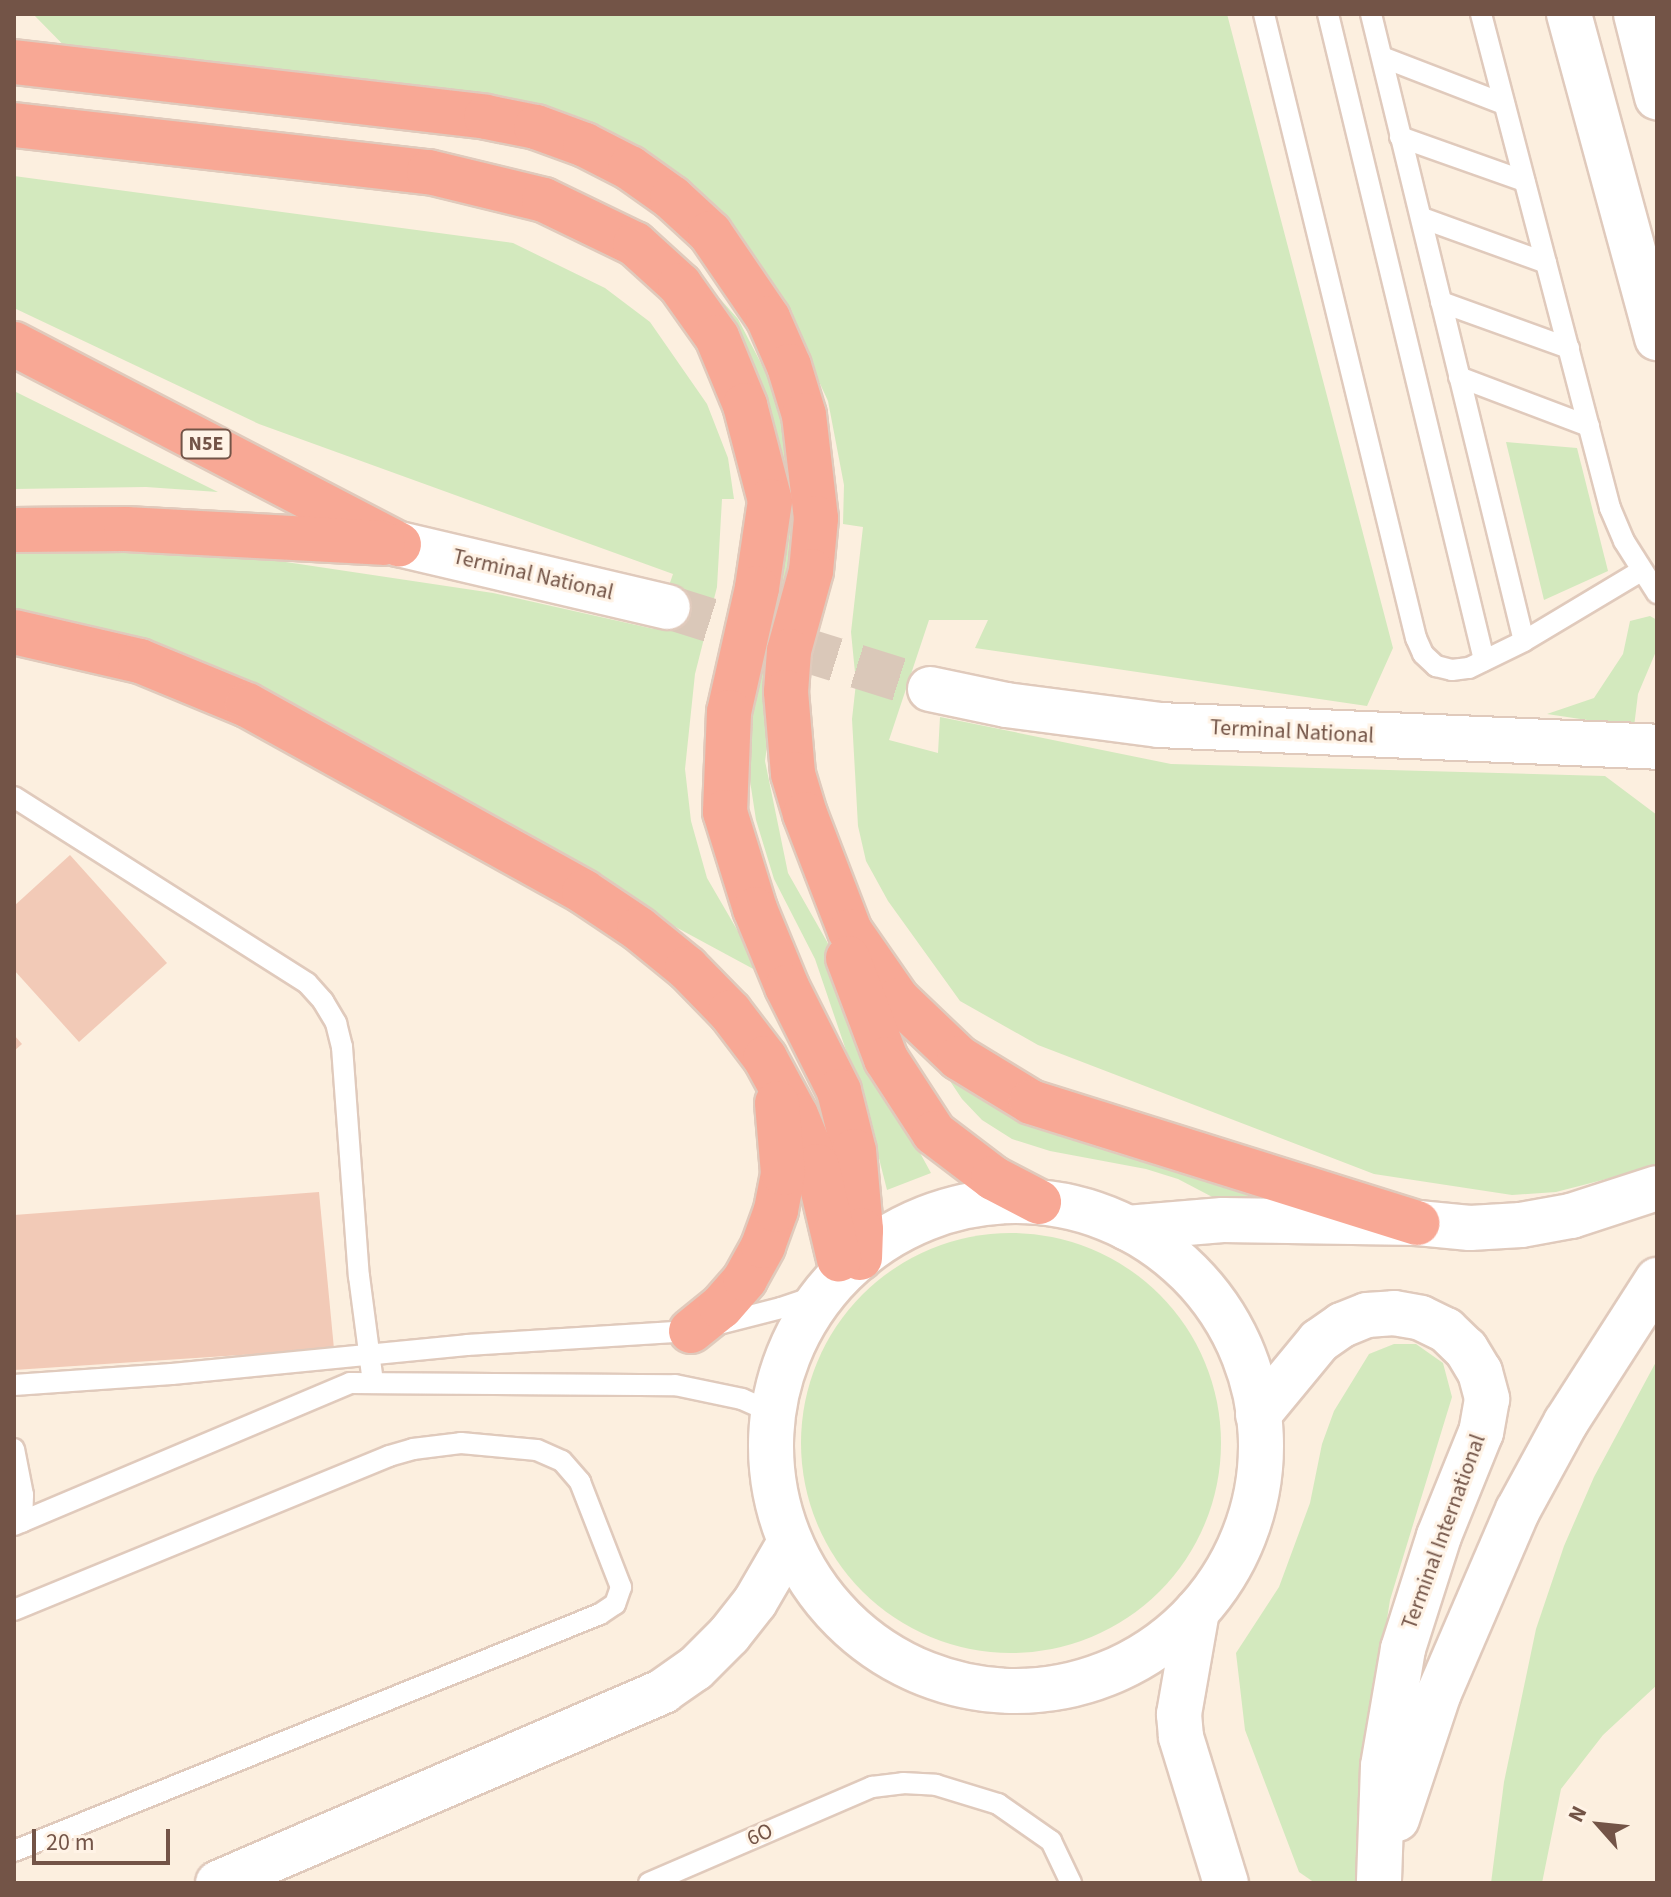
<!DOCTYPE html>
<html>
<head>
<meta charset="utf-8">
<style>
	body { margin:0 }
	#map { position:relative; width:1671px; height:1897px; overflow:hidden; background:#fcefdf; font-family:"Source Sans 3",sans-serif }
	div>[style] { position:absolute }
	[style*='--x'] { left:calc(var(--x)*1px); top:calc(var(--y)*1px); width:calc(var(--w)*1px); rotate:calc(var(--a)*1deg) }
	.green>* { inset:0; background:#d3e9be }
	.round { border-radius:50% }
	.building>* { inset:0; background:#f2cab7 }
	.secondary-tunnel>* { height:44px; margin-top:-22px; transform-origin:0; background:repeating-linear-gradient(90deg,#dac8b9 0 44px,transparent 0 66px) }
	.roads { filter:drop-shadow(2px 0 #e0cabc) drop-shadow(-2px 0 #e0cabc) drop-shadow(0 2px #e0cabc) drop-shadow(0 -2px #e0cabc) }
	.lane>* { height:20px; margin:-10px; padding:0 10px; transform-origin:10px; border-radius:10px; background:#fff }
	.secondary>* { height:44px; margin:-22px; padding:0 22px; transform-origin:22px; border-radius:22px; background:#fff }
	.secondary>.ring { margin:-22px; padding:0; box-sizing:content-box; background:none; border:44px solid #fff; border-radius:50% }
	.highway>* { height:44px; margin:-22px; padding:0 22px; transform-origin:22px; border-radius:22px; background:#f8a895 }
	span { translate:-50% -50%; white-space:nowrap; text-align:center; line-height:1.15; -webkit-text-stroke:6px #fff3e6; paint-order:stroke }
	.shield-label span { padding:2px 6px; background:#fff3e6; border:2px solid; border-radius:6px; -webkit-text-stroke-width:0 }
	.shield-label { font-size:20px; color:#735447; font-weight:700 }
	.street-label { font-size:22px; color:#735447 }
	.frame { position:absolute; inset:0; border:16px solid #735447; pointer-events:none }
	.north { position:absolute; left:1559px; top:1785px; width:80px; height:80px; -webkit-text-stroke:6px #fff3e6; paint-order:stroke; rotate:297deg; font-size:22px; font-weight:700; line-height:32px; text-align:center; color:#735447 }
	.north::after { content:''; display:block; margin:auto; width:28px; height:36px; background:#735447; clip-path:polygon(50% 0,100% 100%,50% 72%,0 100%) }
	.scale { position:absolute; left:32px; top:1829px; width:138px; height:36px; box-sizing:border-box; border:4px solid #735447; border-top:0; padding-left:10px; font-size:24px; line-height:28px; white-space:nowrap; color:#735447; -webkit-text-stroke:6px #fff3e6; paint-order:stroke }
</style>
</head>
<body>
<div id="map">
	<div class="green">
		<div style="clip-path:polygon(33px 14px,1227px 14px,1393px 648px,1367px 706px,975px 648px,988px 620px,929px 620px,889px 740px,938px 753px,940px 717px,1171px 764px,1605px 776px,1657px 815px,1657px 1166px,1556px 1192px,1512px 1195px,1374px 1174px,1038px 1045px,960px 1001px,888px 901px,866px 861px,858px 826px,852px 719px,856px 683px,851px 632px,863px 527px,843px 524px,844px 485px,828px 401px,798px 336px,599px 154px,83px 65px)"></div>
		<div style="clip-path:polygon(14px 176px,513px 243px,605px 288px,650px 322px,707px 404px,728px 458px,734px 499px,722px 499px,717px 587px,695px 674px,685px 769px,691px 821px,707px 878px,743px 940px,772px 979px,248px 696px,14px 619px,14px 554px,142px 549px,218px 552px,493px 593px,654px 629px,673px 574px,259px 424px,14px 308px)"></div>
		<div style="clip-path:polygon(579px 212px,631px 219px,680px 254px,738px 319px,788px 415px,802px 492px,765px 761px,788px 873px,830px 947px,877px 1074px,931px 1173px,887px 1190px,868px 1115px,815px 959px,774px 879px,756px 820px,747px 761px,753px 699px,749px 372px)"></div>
		<div style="clip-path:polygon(14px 391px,218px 492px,146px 487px,14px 489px)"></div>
		<div style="clip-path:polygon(1506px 442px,1577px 448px,1608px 571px,1544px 600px)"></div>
		<div style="clip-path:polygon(1650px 616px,1657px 620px,1657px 649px,1638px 694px,1634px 727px,1547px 714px,1594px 698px,1623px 654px,1630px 621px)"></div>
		<div style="clip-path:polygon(932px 1054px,1274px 1198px,1246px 1203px,1220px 1201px,1178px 1179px,1146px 1169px,1050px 1151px,1012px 1139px,982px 1120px,962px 1099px)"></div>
		<div class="round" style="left:801px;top:1233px;width:420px;height:420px"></div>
		<div style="clip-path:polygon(1394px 1344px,1416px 1344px,1443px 1363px,1452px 1397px,1390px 1600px,1367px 1748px,1356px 1883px,1315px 1883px,1299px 1872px,1245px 1730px,1236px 1653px,1279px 1587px,1310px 1503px,1322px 1444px,1334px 1411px,1369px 1354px)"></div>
		<div style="clip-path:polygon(1657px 1360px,1657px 1685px,1603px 1735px,1561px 1789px,1542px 1883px,1491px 1883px,1504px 1782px,1536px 1629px,1564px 1546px,1594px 1477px)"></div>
	</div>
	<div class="building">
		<div style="clip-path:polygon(70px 855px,167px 963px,79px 1042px,14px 970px,14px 906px)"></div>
		<div style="clip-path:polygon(14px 1035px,22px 1044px,14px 1051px)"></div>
		<div style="clip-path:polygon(319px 1192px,334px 1349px,14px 1370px,14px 1215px)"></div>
	</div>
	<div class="secondary-tunnel">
		<div style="--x:668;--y:607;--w:275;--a:17.4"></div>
	</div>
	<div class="roads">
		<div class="lane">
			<div style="--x:1264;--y:14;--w:642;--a:76.31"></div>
			<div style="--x:1416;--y:638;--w:17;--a:66"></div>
			<div style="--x:1423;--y:654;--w:18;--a:43"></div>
			<div style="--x:1436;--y:666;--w:16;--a:14"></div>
			<div style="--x:1452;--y:670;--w:17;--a:-7"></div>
			<div style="--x:1469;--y:668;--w:61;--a:-26.1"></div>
			<div style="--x:1524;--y:641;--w:136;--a:-30.9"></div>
			<div style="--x:1328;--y:14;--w:665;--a:76.42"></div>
			<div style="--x:1371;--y:14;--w:645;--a:76.29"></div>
			<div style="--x:1481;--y:14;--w:511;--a:75.36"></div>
			<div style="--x:1610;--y:508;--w:36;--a:67"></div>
			<div style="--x:1624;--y:541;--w:62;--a:57.6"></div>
			<div style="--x:1382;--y:57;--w:131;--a:21.1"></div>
			<div style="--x:1400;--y:137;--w:132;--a:19.5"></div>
			<div style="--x:1422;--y:218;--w:132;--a:19.9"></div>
			<div style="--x:1441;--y:302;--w:136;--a:19.8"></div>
			<div style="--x:1459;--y:377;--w:139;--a:20.7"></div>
			<div style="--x:14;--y:797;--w:347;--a:32.4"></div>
			<div style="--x:307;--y:983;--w:24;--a:48"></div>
			<div style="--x:323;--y:1001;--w:26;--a:59"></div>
			<div style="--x:336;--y:1023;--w:25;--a:76"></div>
			<div style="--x:342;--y:1047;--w:230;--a:85.8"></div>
			<div style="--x:359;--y:1276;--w:108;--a:82.5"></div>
			<div style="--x:14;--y:1385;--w:158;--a:-4"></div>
			<div style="--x:172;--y:1374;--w:296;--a:-5.6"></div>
			<div style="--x:467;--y:1345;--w:224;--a:-3.6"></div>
			<div style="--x:691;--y:1331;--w:93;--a:-14.3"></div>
			<div style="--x:781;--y:1308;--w:46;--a:-18.8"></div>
			<div style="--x:14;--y:1449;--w:47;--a:78.9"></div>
			<div style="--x:23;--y:1495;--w:27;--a:92"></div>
			<div style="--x:14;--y:1525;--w:365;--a:-22.9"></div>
			<div style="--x:350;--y:1383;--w:325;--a:0.4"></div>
			<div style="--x:675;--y:1385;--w:68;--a:11.8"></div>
			<div style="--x:742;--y:1399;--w:34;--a:24"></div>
			<div style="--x:14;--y:1610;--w:405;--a:-22.3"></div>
			<div style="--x:389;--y:1456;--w:25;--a:-16"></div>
			<div style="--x:413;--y:1449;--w:48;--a:-7.1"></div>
			<div style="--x:461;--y:1443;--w:76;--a:5.3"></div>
			<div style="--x:537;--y:1450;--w:27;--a:24"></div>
			<div style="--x:562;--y:1461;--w:28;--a:49"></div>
			<div style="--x:580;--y:1482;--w:113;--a:68.7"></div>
			<div style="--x:621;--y:1587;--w:18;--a:109"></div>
			<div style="--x:615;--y:1604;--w:18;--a:146"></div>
			<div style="--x:600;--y:1614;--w:632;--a:157.98"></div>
			<div style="--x:649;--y:1883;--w:243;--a:-23.3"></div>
			<div style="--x:872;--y:1787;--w:31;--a:-7"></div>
			<div style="--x:903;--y:1783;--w:33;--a:3"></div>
			<div style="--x:936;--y:1785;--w:65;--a:17"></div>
			<div style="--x:998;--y:1804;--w:65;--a:34.9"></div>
			<div style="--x:1051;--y:1841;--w:47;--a:64.5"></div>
		</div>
		<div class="secondary">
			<div style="--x:1569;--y:14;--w:336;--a:74.8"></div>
			<div style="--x:1636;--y:14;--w:86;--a:75.8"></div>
			<div style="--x:399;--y:544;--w:276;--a:13.2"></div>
			<div style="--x:930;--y:689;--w:78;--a:11.9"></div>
			<div style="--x:1006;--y:705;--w:154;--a:7.4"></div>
			<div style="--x:1159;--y:725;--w:498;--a:2.5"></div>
			<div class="ring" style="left:771px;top:1201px;width:446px;height:446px"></div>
			<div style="--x:1127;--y:1228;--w:96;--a:-4.8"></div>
			<div style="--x:1223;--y:1220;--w:195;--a:0.9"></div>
			<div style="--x:1418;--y:1223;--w:52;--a:5.5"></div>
			<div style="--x:1470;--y:1228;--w:51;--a:-3.4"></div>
			<div style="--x:1521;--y:1225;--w:51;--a:-10.2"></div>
			<div style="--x:1571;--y:1216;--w:90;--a:-18"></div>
			<div style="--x:1258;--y:1415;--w:96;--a:-50.5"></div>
			<div style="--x:1319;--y:1341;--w:28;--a:-35"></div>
			<div style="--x:1342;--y:1325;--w:27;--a:-22"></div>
			<div style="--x:1367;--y:1315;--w:27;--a:-4"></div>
			<div style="--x:1394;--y:1313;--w:27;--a:10"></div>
			<div style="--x:1421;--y:1318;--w:28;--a:26"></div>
			<div style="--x:1446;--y:1330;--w:28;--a:44"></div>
			<div style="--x:1466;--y:1349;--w:27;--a:59"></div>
			<div style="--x:1480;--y:1372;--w:28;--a:75"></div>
			<div style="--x:1487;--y:1399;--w:34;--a:100"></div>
			<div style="--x:1481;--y:1432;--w:112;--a:112"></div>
			<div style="--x:1439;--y:1536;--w:119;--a:107.7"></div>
			<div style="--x:1403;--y:1649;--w:119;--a:99.7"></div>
			<div style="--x:1383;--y:1766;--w:117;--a:92"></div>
			<div style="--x:1197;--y:1611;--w:105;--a:99.9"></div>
			<div style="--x:1179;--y:1714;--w:23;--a:85"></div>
			<div style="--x:1181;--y:1737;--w:153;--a:72.9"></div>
			<div style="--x:1397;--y:1819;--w:133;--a:-71.6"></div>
			<div style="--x:1439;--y:1693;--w:199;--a:-66.7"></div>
			<div style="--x:1518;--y:1510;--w:100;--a:-61.4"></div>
			<div style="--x:1566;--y:1422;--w:169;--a:-57.3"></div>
			<div style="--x:218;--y:1883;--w:485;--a:-23.3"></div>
			<div style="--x:663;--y:1691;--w:39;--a:-35"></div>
			<div style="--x:695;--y:1669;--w:48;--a:-45"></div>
			<div style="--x:729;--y:1635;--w:42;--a:-51.8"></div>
			<div style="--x:755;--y:1602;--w:69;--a:-59.7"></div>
		</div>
		<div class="highway">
			<div style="--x:14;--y:62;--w:475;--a:6.6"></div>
			<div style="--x:486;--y:117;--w:51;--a:11.3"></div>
			<div style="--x:536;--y:127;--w:52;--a:20.2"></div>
			<div style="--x:585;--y:145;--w:51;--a:27.1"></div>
			<div style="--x:630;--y:168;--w:52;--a:35.5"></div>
			<div style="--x:672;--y:198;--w:52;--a:42.6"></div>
			<div style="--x:710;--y:233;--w:103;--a:55.7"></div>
			<div style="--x:768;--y:318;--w:52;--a:66.4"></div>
			<div style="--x:789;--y:366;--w:51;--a:73"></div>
			<div style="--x:804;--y:415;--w:104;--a:83.4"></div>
			<div style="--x:816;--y:518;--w:53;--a:95.4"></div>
			<div style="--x:811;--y:571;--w:83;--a:105.4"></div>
			<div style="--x:789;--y:651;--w:41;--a:94.2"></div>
			<div style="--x:786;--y:692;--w:82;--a:85.1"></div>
			<div style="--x:793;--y:774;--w:42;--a:73.3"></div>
			<div style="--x:805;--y:814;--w:125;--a:69"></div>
			<div style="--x:850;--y:931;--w:84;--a:55.2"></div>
			<div style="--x:898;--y:1000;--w:84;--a:43.6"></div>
			<div style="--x:959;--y:1058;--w:84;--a:31.4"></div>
			<div style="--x:1031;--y:1102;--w:405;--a:17.4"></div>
			<div style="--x:14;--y:125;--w:418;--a:6.5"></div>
			<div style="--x:429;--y:172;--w:118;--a:13.7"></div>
			<div style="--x:544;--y:200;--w:101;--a:25.8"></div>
			<div style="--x:635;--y:244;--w:61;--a:42.3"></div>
			<div style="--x:680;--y:285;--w:64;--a:54.6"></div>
			<div style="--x:717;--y:337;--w:74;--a:67.6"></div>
			<div style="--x:745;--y:405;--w:99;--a:75.4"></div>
			<div style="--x:770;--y:501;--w:88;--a:98.5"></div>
			<div style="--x:757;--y:588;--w:127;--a:102.7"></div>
			<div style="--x:729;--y:712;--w:100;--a:92.3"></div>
			<div style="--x:725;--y:812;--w:102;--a:72.8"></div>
			<div style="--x:755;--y:909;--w:84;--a:67.7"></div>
			<div style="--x:787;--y:987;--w:116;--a:63.4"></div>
			<div style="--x:839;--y:1091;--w:62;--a:76"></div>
			<div style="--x:854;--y:1151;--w:79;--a:84.9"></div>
			<div style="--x:861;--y:1230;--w:28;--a:92"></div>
			<div style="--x:14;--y:344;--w:434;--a:27.5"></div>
			<div style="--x:14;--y:530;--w:112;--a:-0.5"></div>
			<div style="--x:126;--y:529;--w:257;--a:3.1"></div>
			<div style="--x:14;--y:632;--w:129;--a:13"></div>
			<div style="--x:140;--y:661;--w:116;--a:22.4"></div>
			<div style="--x:247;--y:705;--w:385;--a:29"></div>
			<div style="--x:584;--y:892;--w:66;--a:33.9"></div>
			<div style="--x:639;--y:929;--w:62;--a:39.1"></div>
			<div style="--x:687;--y:968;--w:62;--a:45.7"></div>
			<div style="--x:730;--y:1012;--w:58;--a:52.7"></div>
			<div style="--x:765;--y:1058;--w:65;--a:61.5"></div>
			<div style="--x:796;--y:1115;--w:55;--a:67.6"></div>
			<div style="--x:817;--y:1166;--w:96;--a:76.7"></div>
			<div style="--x:848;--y:958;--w:108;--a:69.4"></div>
			<div style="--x:886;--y:1059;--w:88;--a:57"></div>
			<div style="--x:934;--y:1133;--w:74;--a:37.3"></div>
			<div style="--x:993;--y:1178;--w:52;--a:27.6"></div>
			<div style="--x:691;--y:1331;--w:38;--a:-39"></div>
			<div style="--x:721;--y:1307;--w:37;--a:-49"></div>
			<div style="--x:745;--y:1279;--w:38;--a:-61"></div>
			<div style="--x:763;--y:1246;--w:38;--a:-70"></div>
			<div style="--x:776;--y:1210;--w:38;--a:-79"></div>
			<div style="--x:783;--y:1173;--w:70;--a:-94.9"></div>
		</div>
	</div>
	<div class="shield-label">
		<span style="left:206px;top:444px">N5E</span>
	</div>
	<div class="street-label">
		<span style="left:533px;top:575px;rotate:13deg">Terminal National</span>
		<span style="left:1292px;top:732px;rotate:3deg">Terminal National</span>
		<span style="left:1444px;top:1532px;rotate:-70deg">Terminal International</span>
		<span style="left:760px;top:1835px;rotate:-23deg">6O</span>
	</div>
	<div class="frame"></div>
	<div class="north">N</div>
	<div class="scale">20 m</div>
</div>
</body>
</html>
